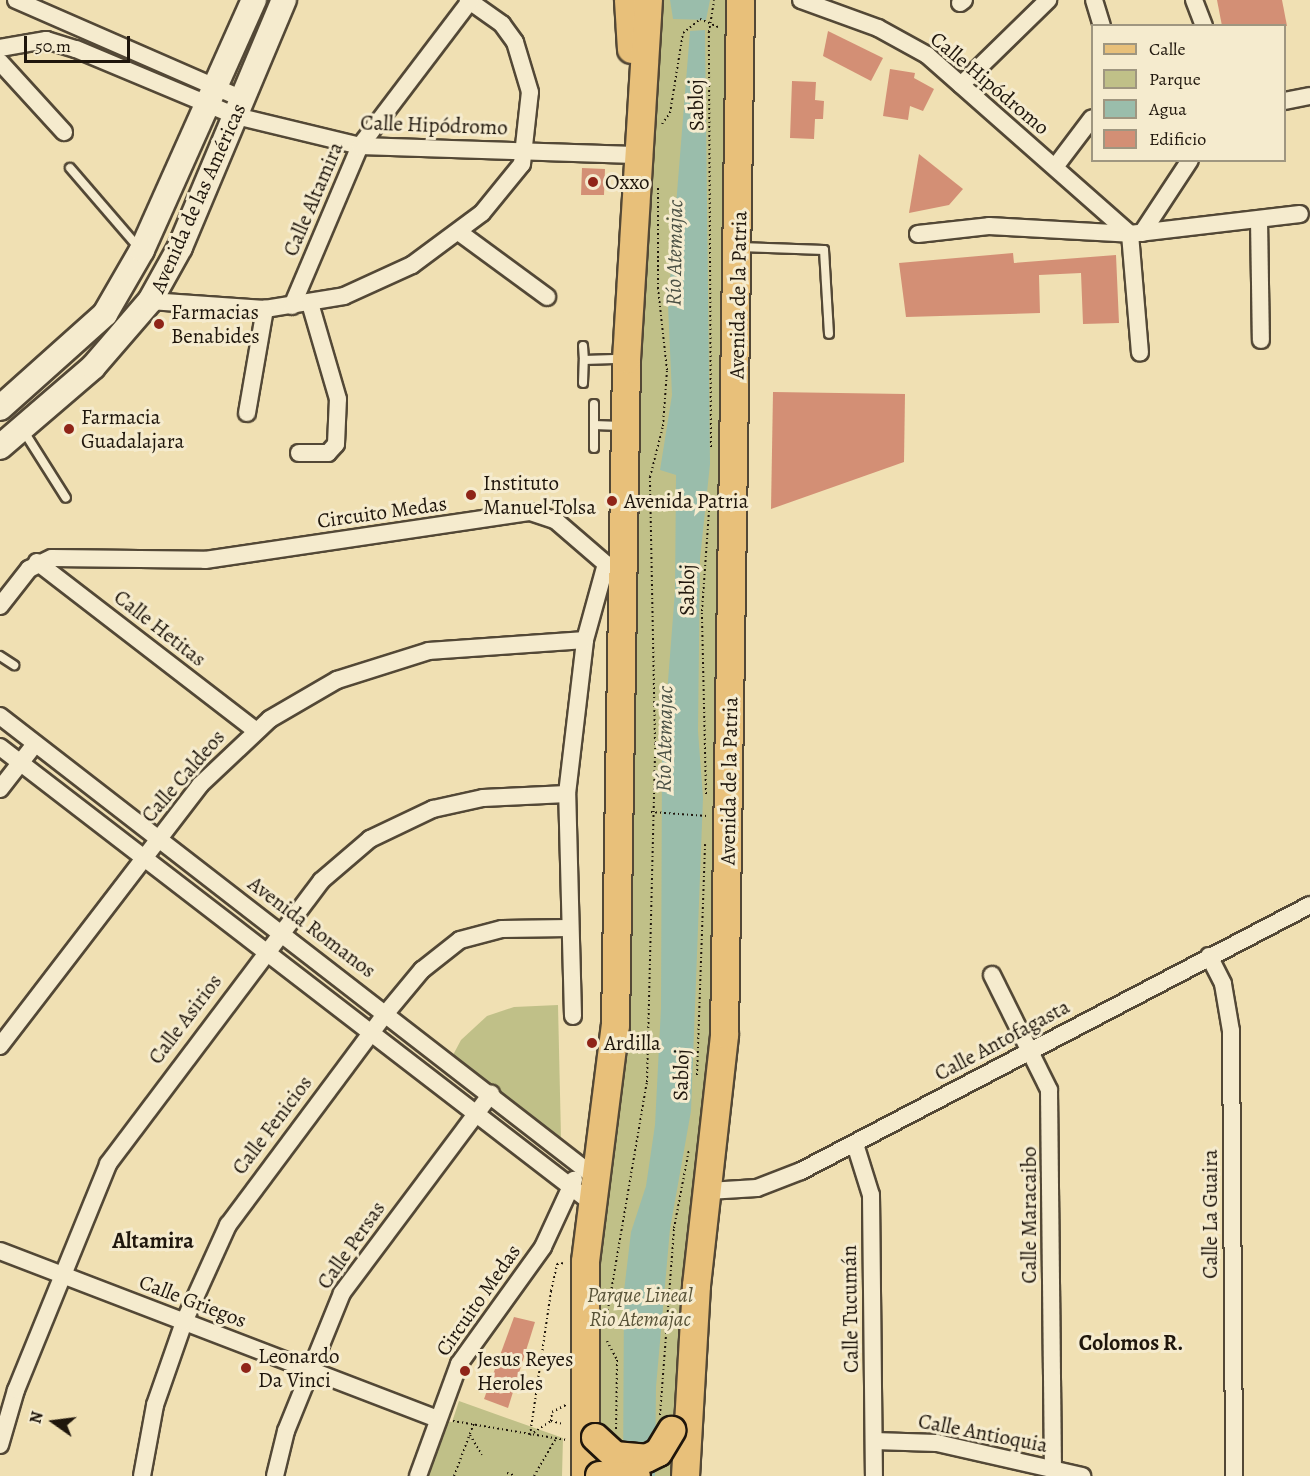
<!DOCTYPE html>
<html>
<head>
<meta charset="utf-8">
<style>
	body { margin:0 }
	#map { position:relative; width:1310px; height:1476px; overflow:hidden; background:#f0e0b3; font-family:Alegreya,serif }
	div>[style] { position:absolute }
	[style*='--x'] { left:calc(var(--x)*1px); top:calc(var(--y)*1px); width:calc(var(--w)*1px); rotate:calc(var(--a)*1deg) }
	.green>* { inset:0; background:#c0c088 }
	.water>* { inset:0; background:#9abdab }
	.building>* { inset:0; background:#d38f75 }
	.path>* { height:2px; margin-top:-1px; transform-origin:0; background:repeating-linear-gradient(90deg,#1f160c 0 1.5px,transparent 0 4.5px) }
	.roads { filter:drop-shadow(2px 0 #534836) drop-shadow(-2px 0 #534836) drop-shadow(0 2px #534836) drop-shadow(0 -2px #534836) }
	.service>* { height:8px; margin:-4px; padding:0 4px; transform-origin:4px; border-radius:4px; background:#f5ebce }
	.minor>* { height:16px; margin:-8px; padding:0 8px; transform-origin:8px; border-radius:8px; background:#f5ebce }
	.secondary>* { height:24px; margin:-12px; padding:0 12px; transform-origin:12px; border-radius:12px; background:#f5ebce }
	.primary>* { height:27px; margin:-13.5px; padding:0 13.5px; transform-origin:13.5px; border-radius:13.5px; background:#e8c07a }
	.bridges { filter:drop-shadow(2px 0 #1f160c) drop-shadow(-2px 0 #1f160c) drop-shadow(0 2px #1f160c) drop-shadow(0 -2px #1f160c) }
	.primary-bridge>* { height:27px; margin:-13.5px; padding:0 13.5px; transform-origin:13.5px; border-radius:13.5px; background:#e8c07a }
	.dots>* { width:16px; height:16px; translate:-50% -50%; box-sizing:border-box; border:3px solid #f5ebce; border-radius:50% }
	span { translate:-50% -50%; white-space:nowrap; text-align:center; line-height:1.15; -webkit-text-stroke:6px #f5ebce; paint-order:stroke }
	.street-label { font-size:21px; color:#1f160c }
	.poi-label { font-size:21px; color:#1f160c }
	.left { translate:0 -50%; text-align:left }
	.park-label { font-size:21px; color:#575237; font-style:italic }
	.water-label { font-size:22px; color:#4a5044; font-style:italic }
	.neighbourhood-label { font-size:22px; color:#1f160c; font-weight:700 }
	.legend { position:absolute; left:1091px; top:24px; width:195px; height:138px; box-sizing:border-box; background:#f5ebce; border:2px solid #9f9680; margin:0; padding:8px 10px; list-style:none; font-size:18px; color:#1f160c }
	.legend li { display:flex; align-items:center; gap:12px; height:30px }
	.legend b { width:30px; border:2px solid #9f9680 }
	.north { position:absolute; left:24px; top:1392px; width:60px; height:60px; -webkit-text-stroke:4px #f5ebce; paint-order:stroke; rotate:284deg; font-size:16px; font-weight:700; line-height:24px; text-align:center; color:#1f160c }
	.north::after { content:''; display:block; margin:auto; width:21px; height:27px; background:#1f160c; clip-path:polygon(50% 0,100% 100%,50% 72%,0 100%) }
	.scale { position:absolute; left:24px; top:36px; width:106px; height:27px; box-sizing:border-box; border:3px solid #1f160c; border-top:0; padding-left:8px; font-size:18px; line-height:21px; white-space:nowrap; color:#1f160c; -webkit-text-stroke:4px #f5ebce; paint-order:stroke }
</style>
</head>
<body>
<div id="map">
	<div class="green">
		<div style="clip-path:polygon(659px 0,734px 0,713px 1021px,670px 1476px,604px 1476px,594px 1305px,627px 1052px,638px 420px)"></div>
		<div style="clip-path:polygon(558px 1005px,561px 1138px,453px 1055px,461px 1040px,487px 1016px,514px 1007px)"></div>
		<div style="clip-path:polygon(459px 1401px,563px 1438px,562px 1476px,422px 1476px,441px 1420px,452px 1422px)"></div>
	</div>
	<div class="water">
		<div style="clip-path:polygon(670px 0,710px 0,706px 20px,673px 19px)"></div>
		<div style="clip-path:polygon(705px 30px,710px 464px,700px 559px,698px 731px,703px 798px,691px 1111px,670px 1229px,656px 1387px,655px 1476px,623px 1476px,624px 1291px,631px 1232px,646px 1186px,655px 1125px,661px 1008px,662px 758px,675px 591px,676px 475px,660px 470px,672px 395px,668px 305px,690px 31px)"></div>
	</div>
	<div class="building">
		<div style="clip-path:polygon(1217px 0,1282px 0,1287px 26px,1222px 26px)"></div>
		<div style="clip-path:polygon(828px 31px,883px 58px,871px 81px,823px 56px)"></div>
		<div style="clip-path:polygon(890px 69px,915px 73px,914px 78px,934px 89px,923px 111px,910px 106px,908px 120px,883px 116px)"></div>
		<div style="clip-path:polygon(792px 81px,816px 82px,815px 100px,824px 101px,823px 119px,815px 119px,814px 139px,790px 138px)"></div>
		<div style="clip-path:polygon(919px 154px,963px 189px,949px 205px,909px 213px)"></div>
		<div style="clip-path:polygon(582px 168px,605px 169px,604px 195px,581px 195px)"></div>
		<div style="clip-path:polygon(1013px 253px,1014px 263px,1116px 255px,1119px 323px,1083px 324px,1081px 273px,1039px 275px,1040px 313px,906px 317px,899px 263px)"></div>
		<div style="clip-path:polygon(773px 392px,905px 394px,904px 462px,771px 509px)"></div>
		<div style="clip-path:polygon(514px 1317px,535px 1322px,508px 1408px,484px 1399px)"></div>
	</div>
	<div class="path">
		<div style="--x:662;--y:124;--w:14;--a:-54"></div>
		<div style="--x:670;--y:113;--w:81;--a:-80.8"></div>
		<div style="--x:683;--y:33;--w:22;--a:-39"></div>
		<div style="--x:700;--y:19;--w:20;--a:24"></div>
		<div style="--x:711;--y:447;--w:415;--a:-90.3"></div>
		<div style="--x:709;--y:32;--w:32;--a:-81"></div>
		<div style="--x:706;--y:794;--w:183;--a:-91.3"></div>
		<div style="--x:702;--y:611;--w:114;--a:-86"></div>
		<div style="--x:651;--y:812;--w:56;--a:4.1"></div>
		<div style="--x:697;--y:1075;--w:231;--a:-88"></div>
		<div style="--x:607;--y:1315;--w:236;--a:-80.3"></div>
		<div style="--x:647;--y:1082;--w:339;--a:-88.6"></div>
		<div style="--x:655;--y:743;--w:266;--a:-91.1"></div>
		<div style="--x:650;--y:477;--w:53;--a:-75.7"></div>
		<div style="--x:663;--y:426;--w:56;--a:-85.9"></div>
		<div style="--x:667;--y:370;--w:81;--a:-96.3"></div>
		<div style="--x:658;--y:289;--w:104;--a:-90"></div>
		<div style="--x:607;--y:1341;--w:21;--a:62"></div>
		<div style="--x:617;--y:1360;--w:69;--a:90.8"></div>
		<div style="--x:660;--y:1415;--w:188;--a:-85.7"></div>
		<div style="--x:674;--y:1228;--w:80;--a:-79.2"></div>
		<div style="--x:453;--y:1421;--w:115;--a:9.5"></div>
		<div style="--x:551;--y:1421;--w:9;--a:-84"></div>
		<div style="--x:552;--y:1412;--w:16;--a:-27"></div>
		<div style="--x:470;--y:1435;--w:23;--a:59"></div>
		<div style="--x:530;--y:1435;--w:146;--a:-81.7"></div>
		<div style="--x:551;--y:1291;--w:28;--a:-77"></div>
		<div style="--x:557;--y:1264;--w:8;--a:-7"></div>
		<div style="--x:530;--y:1435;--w:25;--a:-34"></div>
		<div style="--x:551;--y:1421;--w:12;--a:14"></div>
		<div style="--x:507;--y:1473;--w:9;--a:18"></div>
		<div style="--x:454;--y:1476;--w:57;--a:-69.3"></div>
		<div style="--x:534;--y:1476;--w:42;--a:-59.7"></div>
	</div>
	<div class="roads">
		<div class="service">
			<div style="--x:70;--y:168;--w:106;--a:49.2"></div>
			<div style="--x:740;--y:247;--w:84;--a:2"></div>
			<div style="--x:824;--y:250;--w:84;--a:86.6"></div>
			<div style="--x:583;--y:346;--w:14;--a:86"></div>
			<div style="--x:583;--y:383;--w:23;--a:-88"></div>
			<div style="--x:584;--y:360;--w:38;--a:-2"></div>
			<div style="--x:594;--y:404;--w:44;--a:90"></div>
			<div style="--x:594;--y:425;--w:27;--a:2"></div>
			<div style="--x:23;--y:430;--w:80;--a:57.7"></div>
			<div style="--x:0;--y:656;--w:17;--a:33"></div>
		</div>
		<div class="minor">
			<div style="--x:16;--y:0;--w:248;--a:23.6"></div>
			<div style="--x:801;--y:0;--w:82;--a:20"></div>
			<div style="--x:878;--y:28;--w:56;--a:28.9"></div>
			<div style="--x:927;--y:55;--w:271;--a:41.4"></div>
			<div style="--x:1130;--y:234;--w:119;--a:85.2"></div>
			<div style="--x:1094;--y:0;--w:27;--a:73"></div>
			<div style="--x:1194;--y:0;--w:28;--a:69"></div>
			<div style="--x:960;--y:3;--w:5;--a:-37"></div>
			<div style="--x:0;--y:48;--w:47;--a:-9.9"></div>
			<div style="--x:46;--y:40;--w:31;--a:17"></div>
			<div style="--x:76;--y:49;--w:173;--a:22.7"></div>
			<div style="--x:236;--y:116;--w:128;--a:13.6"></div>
			<div style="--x:360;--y:146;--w:275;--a:1.9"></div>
			<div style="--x:0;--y:62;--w:95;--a:47.6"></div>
			<div style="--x:961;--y:85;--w:122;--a:-44.3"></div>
			<div style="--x:1284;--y:101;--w:26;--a:-11"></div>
			<div style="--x:1055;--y:167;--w:61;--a:-52.9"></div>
			<div style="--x:1259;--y:219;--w:121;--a:89.1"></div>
			<div style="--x:460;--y:233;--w:108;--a:36.3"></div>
			<div style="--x:1142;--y:233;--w:87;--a:-56.7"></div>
			<div style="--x:918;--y:234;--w:71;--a:-6.4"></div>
			<div style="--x:989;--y:226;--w:141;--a:3.2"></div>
			<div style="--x:1130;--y:234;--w:171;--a:-6.7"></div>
			<div style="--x:150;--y:301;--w:115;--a:4"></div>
			<div style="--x:265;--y:309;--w:80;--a:-9.3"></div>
			<div style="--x:344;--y:296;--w:75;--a:-24.5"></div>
			<div style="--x:412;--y:265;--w:87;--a:-36.6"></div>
			<div style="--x:482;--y:213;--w:63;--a:-50.8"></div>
			<div style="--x:522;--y:164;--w:72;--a:-83.7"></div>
			<div style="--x:530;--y:92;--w:52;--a:-106.7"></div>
			<div style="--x:515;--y:42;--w:22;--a:-126"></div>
			<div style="--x:502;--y:24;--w:42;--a:-144.8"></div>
			<div style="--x:292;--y:306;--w:174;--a:-67"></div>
			<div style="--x:360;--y:146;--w:183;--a:-52.8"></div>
			<div style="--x:247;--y:413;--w:106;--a:-80.2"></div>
			<div style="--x:299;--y:453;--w:29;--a:0"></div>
			<div style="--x:328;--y:453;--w:12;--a:-48"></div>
			<div style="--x:336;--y:444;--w:45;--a:-87.5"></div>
			<div style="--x:338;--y:399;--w:100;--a:-106.3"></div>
			<div style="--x:37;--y:562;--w:275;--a:37.6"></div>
			<div style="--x:0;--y:606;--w:47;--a:-51.9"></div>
			<div style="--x:29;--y:569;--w:25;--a:-26"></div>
			<div style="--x:52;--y:558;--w:153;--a:0.7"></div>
			<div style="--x:205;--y:560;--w:329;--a:-8.4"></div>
			<div style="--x:530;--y:512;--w:26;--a:18"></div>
			<div style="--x:555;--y:520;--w:67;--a:40.8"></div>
			<div style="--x:0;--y:716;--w:753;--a:37.77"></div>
			<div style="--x:0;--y:747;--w:747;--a:37.61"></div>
			<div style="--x:0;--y:789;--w:57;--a:-52.1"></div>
			<div style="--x:1209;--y:956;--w:31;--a:63"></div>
			<div style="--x:1223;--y:984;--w:48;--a:80.3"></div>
			<div style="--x:1231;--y:1031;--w:445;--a:89.6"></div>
			<div style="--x:992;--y:975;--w:128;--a:63.6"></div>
			<div style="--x:1049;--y:1090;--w:379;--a:89.4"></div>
			<div style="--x:573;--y:1016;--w:222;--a:-91.5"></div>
			<div style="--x:567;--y:794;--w:155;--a:-83.3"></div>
			<div style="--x:585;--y:640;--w:79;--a:-74.6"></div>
			<div style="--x:0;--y:1046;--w:329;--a:-52.5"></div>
			<div style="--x:200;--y:785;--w:96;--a:-43.3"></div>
			<div style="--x:270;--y:719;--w:78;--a:-30.2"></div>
			<div style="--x:337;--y:680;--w:96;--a:-17.5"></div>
			<div style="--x:429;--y:651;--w:156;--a:-4"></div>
			<div style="--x:855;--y:1144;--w:53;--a:72.6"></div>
			<div style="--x:871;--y:1195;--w:281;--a:89.4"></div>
			<div style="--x:708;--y:1191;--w:49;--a:-3.5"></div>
			<div style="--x:757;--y:1188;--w:47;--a:-21.1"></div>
			<div style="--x:801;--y:1171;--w:574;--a:-27.59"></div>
			<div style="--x:0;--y:1251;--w:468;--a:21"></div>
			<div style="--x:874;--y:1441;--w:63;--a:1.8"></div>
			<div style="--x:937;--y:1443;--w:149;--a:12.8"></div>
			<div style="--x:0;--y:1445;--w:57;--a:-73.8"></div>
			<div style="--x:16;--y:1390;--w:244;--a:-67.8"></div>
			<div style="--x:108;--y:1164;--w:354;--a:-53"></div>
			<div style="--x:321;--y:881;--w:65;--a:-40.6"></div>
			<div style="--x:370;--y:839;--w:70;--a:-25.5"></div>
			<div style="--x:433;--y:809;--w:51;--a:-12.4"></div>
			<div style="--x:483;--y:798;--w:84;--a:-2.7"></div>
			<div style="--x:142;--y:1476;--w:72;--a:-79.6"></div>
			<div style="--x:155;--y:1405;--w:88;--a:-70.7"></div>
			<div style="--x:184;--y:1322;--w:107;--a:-65.6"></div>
			<div style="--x:228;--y:1225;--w:266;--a:-53.3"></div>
			<div style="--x:387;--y:1012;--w:55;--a:-50.2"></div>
			<div style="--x:422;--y:970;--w:48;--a:-38.3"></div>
			<div style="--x:460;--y:940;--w:43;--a:-14.7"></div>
			<div style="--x:502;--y:929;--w:67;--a:-0.9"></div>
			<div style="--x:275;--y:1476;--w:46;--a:-76.3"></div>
			<div style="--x:286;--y:1431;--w:149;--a:-67.9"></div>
			<div style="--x:342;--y:1293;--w:249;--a:-53.2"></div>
			<div style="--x:418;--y:1476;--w:119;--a:-69.9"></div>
			<div style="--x:459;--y:1364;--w:144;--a:-54.3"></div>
			<div style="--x:543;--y:1247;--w:74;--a:-65.2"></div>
		</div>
		<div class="secondary">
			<div style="--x:0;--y:408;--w:141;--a:-41.8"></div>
			<div style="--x:105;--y:314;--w:74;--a:-60"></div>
			<div style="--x:142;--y:250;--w:274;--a:-65.9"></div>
			<div style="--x:0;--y:447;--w:123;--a:-40.7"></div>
			<div style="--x:93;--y:367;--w:87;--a:-49.2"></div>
			<div style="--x:150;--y:301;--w:62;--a:-60.9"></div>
			<div style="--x:180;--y:247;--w:268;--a:-67.2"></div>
		</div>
		<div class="primary">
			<div style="--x:628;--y:0;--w:49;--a:86.5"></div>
			<div style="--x:585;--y:1476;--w:215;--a:-90"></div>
			<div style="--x:585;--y:1261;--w:238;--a:-82.8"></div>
			<div style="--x:615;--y:1025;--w:666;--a:-89.05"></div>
			<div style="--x:626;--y:359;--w:360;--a:-86.5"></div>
			<div style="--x:685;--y:1476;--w:191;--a:-86.7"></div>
			<div style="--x:696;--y:1285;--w:253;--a:-83.6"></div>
			<div style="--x:724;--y:1034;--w:1034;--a:-89.11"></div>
		</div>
	</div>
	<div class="bridges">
		<div class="primary-bridge">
			<div style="--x:595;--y:1437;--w:26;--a:43"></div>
			<div style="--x:614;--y:1455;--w:32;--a:5"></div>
			<div style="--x:646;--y:1458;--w:13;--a:-27"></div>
			<div style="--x:658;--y:1452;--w:26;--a:-59"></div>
			<div style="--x:599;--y:1475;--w:37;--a:2"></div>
		</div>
	</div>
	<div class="dots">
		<div style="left:593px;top:182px;background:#8f2418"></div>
		<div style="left:159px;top:324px;background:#8f2418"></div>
		<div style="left:69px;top:429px;background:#8f2418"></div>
		<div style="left:471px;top:495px;background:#8f2418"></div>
		<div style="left:612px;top:501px;background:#8f2418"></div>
		<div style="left:592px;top:1043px;background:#8f2418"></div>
		<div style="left:246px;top:1368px;background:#8f2418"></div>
		<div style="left:465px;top:1371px;background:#8f2418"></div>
	</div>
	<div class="street-label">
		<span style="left:990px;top:83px;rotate:40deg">Calle Hipódromo</span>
		<span style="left:696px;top:105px;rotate:-91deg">Sabloj</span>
		<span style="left:434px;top:125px;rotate:2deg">Calle Hipódromo</span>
		<span style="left:198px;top:198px;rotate:-66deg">Avenida de las Américas</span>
		<span style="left:313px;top:199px;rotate:-67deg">Calle Altamira</span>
		<span style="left:738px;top:295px;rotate:-89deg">Avenida de la Patria</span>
		<span style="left:382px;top:512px;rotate:-8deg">Circuito Medas</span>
		<span style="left:687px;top:590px;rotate:-89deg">Sabloj</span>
		<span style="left:160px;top:628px;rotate:38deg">Calle Hetitas</span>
		<span style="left:183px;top:776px;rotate:-49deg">Calle Caldeos</span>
		<span style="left:729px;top:781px;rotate:-89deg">Avenida de la Patria</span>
		<span style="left:312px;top:927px;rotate:37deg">Avenida Romanos</span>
		<span style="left:185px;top:1019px;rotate:-53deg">Calle Asirios</span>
		<span style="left:1002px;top:1040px;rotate:-28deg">Calle Antofagasta</span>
		<span style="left:681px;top:1075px;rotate:-88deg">Sabloj</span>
		<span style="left:272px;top:1125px;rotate:-53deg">Calle Fenicios</span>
		<span style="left:1210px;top:1214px;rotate:-90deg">Calle La Guaira</span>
		<span style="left:1029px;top:1215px;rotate:-90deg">Calle Maracaibo</span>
		<span style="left:351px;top:1245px;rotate:-55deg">Calle Persas</span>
		<span style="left:478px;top:1300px;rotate:-55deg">Circuito Medas</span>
		<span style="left:193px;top:1301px;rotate:21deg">Calle Griegos</span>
		<span style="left:850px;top:1309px;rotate:-91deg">Calle Tucumán</span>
		<span style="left:983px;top:1433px;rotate:11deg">Calle Antioquia</span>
	</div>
	<div class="poi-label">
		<span class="left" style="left:605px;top:182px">Oxxo</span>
		<span class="left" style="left:171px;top:324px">Farmacias<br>Benabides</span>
		<span class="left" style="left:81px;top:429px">Farmacia<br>Guadalajara</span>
		<span class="left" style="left:483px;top:495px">Instituto<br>Manuel Tolsa</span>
		<span class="left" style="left:624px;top:501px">Avenida Patria</span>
		<span class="left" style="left:604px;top:1043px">Ardilla</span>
		<span class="left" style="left:258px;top:1368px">Leonardo<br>Da Vinci</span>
		<span class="left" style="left:477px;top:1371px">Jesus Reyes<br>Heroles</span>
	</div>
	<div class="park-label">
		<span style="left:640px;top:1307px">Parque Lineal<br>Rio Atemajac</span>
	</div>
	<div class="water-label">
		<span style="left:675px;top:253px;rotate:-89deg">Río Atemajac</span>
		<span style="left:665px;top:739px;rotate:-89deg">Río Atemajac</span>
	</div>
	<div class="neighbourhood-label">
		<span style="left:153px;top:1242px">Altamira</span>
		<span style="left:1131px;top:1344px">Colomos R.</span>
	</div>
	<ul class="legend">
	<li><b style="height:8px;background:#e8c07a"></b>Calle</li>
	<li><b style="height:16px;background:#c0c088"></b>Parque</li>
	<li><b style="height:16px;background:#9abdab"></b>Agua</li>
	<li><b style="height:16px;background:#d38f75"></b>Edificio</li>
	</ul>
	<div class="north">N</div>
	<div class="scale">50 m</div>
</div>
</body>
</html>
